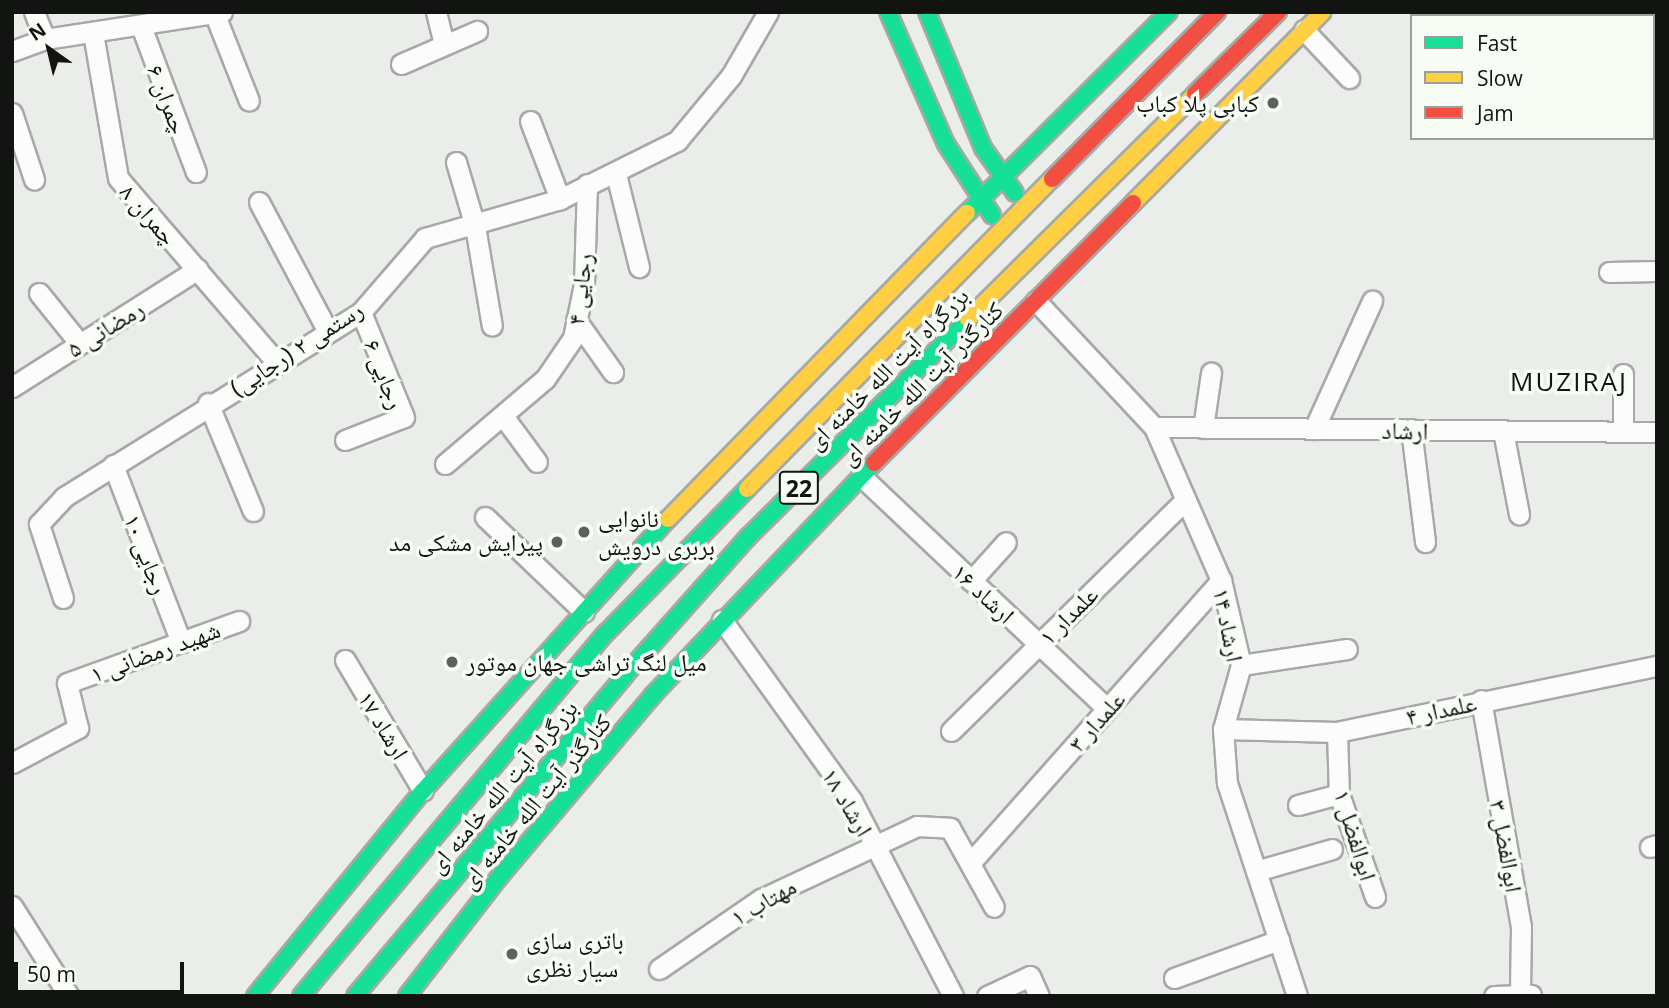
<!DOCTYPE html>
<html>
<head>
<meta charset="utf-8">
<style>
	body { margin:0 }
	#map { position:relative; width:1669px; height:1008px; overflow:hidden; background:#eaede9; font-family:"Open Sans","Noto Naskh Arabic",sans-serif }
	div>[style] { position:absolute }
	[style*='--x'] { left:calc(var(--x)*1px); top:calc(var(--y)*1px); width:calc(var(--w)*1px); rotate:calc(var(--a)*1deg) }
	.roads { filter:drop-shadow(2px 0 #a6a9a6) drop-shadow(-2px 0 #a6a9a6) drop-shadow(0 2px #a6a9a6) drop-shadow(0 -2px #a6a9a6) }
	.street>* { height:19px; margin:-9.5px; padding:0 9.5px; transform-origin:9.5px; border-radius:9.5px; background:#fcfcfc }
	.fast>* { height:16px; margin:-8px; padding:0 8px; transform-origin:8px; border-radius:8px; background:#16e098 }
	.slow>* { height:16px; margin:-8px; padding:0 8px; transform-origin:8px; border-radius:8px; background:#ffcf43 }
	.jam>* { height:16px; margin:-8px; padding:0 8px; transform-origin:8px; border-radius:8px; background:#f24e42 }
	.dots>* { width:19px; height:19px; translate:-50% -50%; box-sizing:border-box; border:4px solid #f7fcf5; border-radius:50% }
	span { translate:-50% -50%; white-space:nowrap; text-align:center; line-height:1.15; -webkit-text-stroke:7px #f7fcf5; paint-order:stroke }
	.shield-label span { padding:2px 5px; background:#f7fcf5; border:2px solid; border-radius:5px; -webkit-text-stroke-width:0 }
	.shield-label { font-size:23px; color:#121411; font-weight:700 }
	.street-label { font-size:24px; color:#121411 }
	.poi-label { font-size:24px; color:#121411 }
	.right { translate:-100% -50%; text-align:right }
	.left { translate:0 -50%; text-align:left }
	.neighbourhood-label { font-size:26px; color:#121411; letter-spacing:2px }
	.frame { position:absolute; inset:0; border:14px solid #121411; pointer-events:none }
	.legend { position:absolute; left:1410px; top:14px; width:245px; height:126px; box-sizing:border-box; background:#f7fcf5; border:2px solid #9b9f9a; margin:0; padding:9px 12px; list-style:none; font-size:21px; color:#121411 }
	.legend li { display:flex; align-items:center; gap:14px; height:35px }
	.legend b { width:35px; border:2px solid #9b9f9a }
	.north { position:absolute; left:14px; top:14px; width:70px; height:70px; -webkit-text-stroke:5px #f7fcf5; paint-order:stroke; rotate:326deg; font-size:19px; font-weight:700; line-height:28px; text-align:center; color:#121411 }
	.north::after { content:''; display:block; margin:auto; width:24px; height:32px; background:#121411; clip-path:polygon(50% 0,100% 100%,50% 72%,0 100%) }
	.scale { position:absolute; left:14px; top:962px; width:170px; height:32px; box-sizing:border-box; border:4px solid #121411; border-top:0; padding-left:9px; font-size:21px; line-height:24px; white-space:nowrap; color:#121411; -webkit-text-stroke:5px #f7fcf5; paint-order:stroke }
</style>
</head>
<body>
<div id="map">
	<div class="roads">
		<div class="street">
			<div style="--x:34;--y:12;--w:29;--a:68"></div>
			<div style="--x:436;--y:12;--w:32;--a:76"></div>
			<div style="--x:1551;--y:12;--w:9;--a:27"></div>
			<div style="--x:215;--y:15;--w:92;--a:68.4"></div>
			<div style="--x:1646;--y:16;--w:6;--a:-45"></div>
			<div style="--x:141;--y:26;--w:156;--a:69.4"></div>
			<div style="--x:1304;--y:30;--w:66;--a:46.8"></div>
			<div style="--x:93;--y:33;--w:147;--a:80.2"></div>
			<div style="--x:118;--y:178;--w:243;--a:49.3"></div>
			<div style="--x:12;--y:51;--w:35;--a:-20"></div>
			<div style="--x:45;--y:39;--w:179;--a:-8.7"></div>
			<div style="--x:401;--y:64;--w:83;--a:-23.5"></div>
			<div style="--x:1653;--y:81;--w:6;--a:51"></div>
			<div style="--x:12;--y:113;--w:70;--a:71.6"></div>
			<div style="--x:530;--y:121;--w:84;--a:69"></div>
			<div style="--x:456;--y:162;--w:67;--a:73.5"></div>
			<div style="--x:475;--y:226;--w:101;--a:80.4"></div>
			<div style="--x:616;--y:174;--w:96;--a:76.1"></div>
			<div style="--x:259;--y:202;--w:147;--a:62"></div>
			<div style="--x:1609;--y:272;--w:48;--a:-1.2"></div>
			<div style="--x:39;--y:293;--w:65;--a:51.2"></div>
			<div style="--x:1036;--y:301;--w:173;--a:46.9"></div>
			<div style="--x:1154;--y:427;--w:167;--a:66.4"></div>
			<div style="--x:1221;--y:580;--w:87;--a:76.8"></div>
			<div style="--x:1241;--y:665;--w:66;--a:105.7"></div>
			<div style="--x:1223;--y:729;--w:54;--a:85.8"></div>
			<div style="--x:1227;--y:783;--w:224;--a:71.8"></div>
			<div style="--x:576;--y:320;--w:64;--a:54.6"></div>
			<div style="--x:1623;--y:374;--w:58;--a:90"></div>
			<div style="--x:12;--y:387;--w:220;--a:-32.4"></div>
			<div style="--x:208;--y:403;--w:117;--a:67.4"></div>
			<div style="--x:503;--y:416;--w:57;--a:53.5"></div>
			<div style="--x:1154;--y:427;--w:503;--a:0.57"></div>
			<div style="--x:1203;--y:428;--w:56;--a:-81.7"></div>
			<div style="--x:1314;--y:429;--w:141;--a:-65.6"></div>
			<div style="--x:1411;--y:429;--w:114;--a:82.9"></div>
			<div style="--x:1503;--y:431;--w:85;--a:79.1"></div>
			<div style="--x:345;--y:440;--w:63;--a:-21.3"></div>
			<div style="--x:404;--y:417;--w:113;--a:-112.3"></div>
			<div style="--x:445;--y:464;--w:131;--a:-40.4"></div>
			<div style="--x:545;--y:379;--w:50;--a:-55.7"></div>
			<div style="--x:573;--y:338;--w:55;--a:-78.5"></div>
			<div style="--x:584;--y:284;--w:100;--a:-88.3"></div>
			<div style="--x:113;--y:465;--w:190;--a:69"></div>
			<div style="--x:861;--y:476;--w:339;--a:43.4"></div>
			<div style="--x:485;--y:517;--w:137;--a:43.8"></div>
			<div style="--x:971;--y:581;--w:52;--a:-48.1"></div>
			<div style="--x:63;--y:598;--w:78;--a:-108"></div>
			<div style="--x:39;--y:524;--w:37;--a:-47"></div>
			<div style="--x:64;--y:497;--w:350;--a:-31.9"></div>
			<div style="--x:361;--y:312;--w:98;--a:-49.1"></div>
			<div style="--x:425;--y:238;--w:141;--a:-16.1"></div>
			<div style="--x:560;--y:199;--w:131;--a:-26.4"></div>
			<div style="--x:677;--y:141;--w:85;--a:-50.3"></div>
			<div style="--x:731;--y:76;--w:74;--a:-60"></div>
			<div style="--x:722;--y:620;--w:223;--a:54.3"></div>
			<div style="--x:852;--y:801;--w:220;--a:62.6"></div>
			<div style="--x:345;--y:660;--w:152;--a:59.2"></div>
			<div style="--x:1241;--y:665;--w:107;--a:-8.6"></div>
			<div style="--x:1481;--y:700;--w:230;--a:80"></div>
			<div style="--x:1521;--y:927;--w:65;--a:90.9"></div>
			<div style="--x:1223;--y:729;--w:114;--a:1.5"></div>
			<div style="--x:1337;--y:732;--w:327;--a:-11.7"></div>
			<div style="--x:951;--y:731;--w:329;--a:-44.6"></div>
			<div style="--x:1337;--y:732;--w:62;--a:88.2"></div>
			<div style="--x:1339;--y:794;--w:109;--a:70.7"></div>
			<div style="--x:12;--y:763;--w:75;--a:-27.9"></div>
			<div style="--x:78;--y:728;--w:46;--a:-103.7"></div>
			<div style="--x:67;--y:683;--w:183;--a:-19.8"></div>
			<div style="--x:1298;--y:805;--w:42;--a:-15"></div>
			<div style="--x:1650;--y:847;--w:7;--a:-16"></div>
			<div style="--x:971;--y:862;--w:377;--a:-48.4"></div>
			<div style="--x:1256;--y:871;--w:79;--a:-16.1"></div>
			<div style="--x:12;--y:906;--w:107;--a:57.7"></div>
			<div style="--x:659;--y:969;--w:124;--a:-34.5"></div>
			<div style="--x:761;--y:899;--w:172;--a:-25.1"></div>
			<div style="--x:917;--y:826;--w:33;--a:3"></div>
			<div style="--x:950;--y:828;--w:90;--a:60.9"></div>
			<div style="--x:1174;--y:978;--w:112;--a:-19.9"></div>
			<div style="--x:987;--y:996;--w:47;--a:-24.9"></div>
			<div style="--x:1030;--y:976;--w:22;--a:66"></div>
			<div style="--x:1494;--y:996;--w:37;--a:-2"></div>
		</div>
		<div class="fast">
			<div style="--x:888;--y:12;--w:144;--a:66.3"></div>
			<div style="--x:946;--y:144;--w:85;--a:57.1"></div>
			<div style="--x:927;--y:12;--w:147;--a:67.6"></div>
			<div style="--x:983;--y:148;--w:55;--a:54.6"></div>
			<div style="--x:967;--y:213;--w:285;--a:-44.9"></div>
			<div style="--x:255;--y:996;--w:265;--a:-50.7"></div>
			<div style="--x:423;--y:791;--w:366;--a:-48"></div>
			<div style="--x:301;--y:996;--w:474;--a:-50"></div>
			<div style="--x:606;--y:633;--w:202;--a:-45.6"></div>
			<div style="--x:355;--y:996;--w:419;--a:-49.9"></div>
			<div style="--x:625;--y:675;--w:186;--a:-48.3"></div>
			<div style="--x:749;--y:536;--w:308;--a:-44.7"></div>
			<div style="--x:407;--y:996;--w:153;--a:-52.2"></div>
			<div style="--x:501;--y:875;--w:236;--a:-49.8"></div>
			<div style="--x:653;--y:695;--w:320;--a:-46.4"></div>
		</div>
		<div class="slow">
			<div style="--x:1133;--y:203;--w:269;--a:-45.2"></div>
			<div style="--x:968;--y:319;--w:320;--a:-44.7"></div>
			<div style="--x:747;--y:489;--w:435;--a:-45.5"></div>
			<div style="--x:668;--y:519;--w:428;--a:-45.7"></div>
		</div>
		<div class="jam">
			<div style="--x:1195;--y:94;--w:117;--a:-44.7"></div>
			<div style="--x:1052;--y:179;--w:235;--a:-45.3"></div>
			<div style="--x:874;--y:463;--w:367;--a:-45.1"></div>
		</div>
	</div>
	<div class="dots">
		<div style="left:1273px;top:103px;background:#5e605d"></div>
		<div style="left:584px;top:532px;background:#5e605d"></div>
		<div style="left:557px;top:542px;background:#5e605d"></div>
		<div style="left:452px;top:662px;background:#5e605d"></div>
		<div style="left:512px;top:954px;background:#5e605d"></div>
	</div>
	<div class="shield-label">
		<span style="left:799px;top:488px">22</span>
	</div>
	<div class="street-label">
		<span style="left:168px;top:99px;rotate:69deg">چمران ۶</span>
		<span style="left:149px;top:214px;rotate:49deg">چمران ۸</span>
		<span style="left:579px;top:289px;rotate:-83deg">رجایی ۴</span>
		<span style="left:105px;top:328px;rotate:-32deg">رمضانی ۵</span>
		<span style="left:296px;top:348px;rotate:-33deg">رستمی ۲ (رجایی)</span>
		<span style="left:887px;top:368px;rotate:-45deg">بزرگراه آیت الله خامنه ای</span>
		<span style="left:385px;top:374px;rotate:69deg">رجایی ۶</span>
		<span style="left:921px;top:383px;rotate:-45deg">کنارگذر آیت الله خامنه ای</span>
		<span style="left:1405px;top:430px;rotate:1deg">ارشاد</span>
		<span style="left:147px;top:554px;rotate:69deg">رجایی ۱۰</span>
		<span style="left:984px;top:593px;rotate:43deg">ارشاد ۱۶</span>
		<span style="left:1068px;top:615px;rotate:-45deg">علمدار ۱</span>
		<span style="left:1229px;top:625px;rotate:79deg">ارشاد ۱۴</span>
		<span style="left:155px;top:651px;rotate:-20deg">شهید رمضانی ۱</span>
		<span style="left:1441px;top:709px;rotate:-12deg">علمدار ۴</span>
		<span style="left:1096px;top:721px;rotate:-48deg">علمدار ۳</span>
		<span style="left:384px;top:725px;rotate:59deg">ارشاد ۱۷</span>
		<span style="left:502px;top:786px;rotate:-50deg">بزرگراه آیت الله خامنه ای</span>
		<span style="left:535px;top:801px;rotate:-50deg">کنارگذر آیت الله خامنه ای</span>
		<span style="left:848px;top:802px;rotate:59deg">ارشاد ۱۸</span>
		<span style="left:1356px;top:835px;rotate:73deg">ابوالفضل ۱</span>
		<span style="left:1507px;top:846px;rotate:80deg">ابوالفضل ۳</span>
		<span style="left:763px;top:901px;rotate:-30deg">مهتاب ۱</span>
	</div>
	<div class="poi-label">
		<span class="right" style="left:1259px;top:103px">کبابی پلا کباب</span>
		<span class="left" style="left:598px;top:532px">نانوایی<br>بربری درویش</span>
		<span class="right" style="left:543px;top:542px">پیرایش مشکی مد</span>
		<span class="left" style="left:466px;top:662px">میل لنگ تراشی جهان موتور</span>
		<span class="left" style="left:526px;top:954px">باتری سازی<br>سیار نظری</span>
	</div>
	<div class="neighbourhood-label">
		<span style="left:1569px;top:382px">MUZIRAJ</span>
	</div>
	<div class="frame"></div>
	<ul class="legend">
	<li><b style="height:9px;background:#16e098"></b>Fast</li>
	<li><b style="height:9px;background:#ffcf43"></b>Slow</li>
	<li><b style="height:9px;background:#f24e42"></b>Jam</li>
	</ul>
	<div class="north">N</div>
	<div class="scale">50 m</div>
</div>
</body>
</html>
